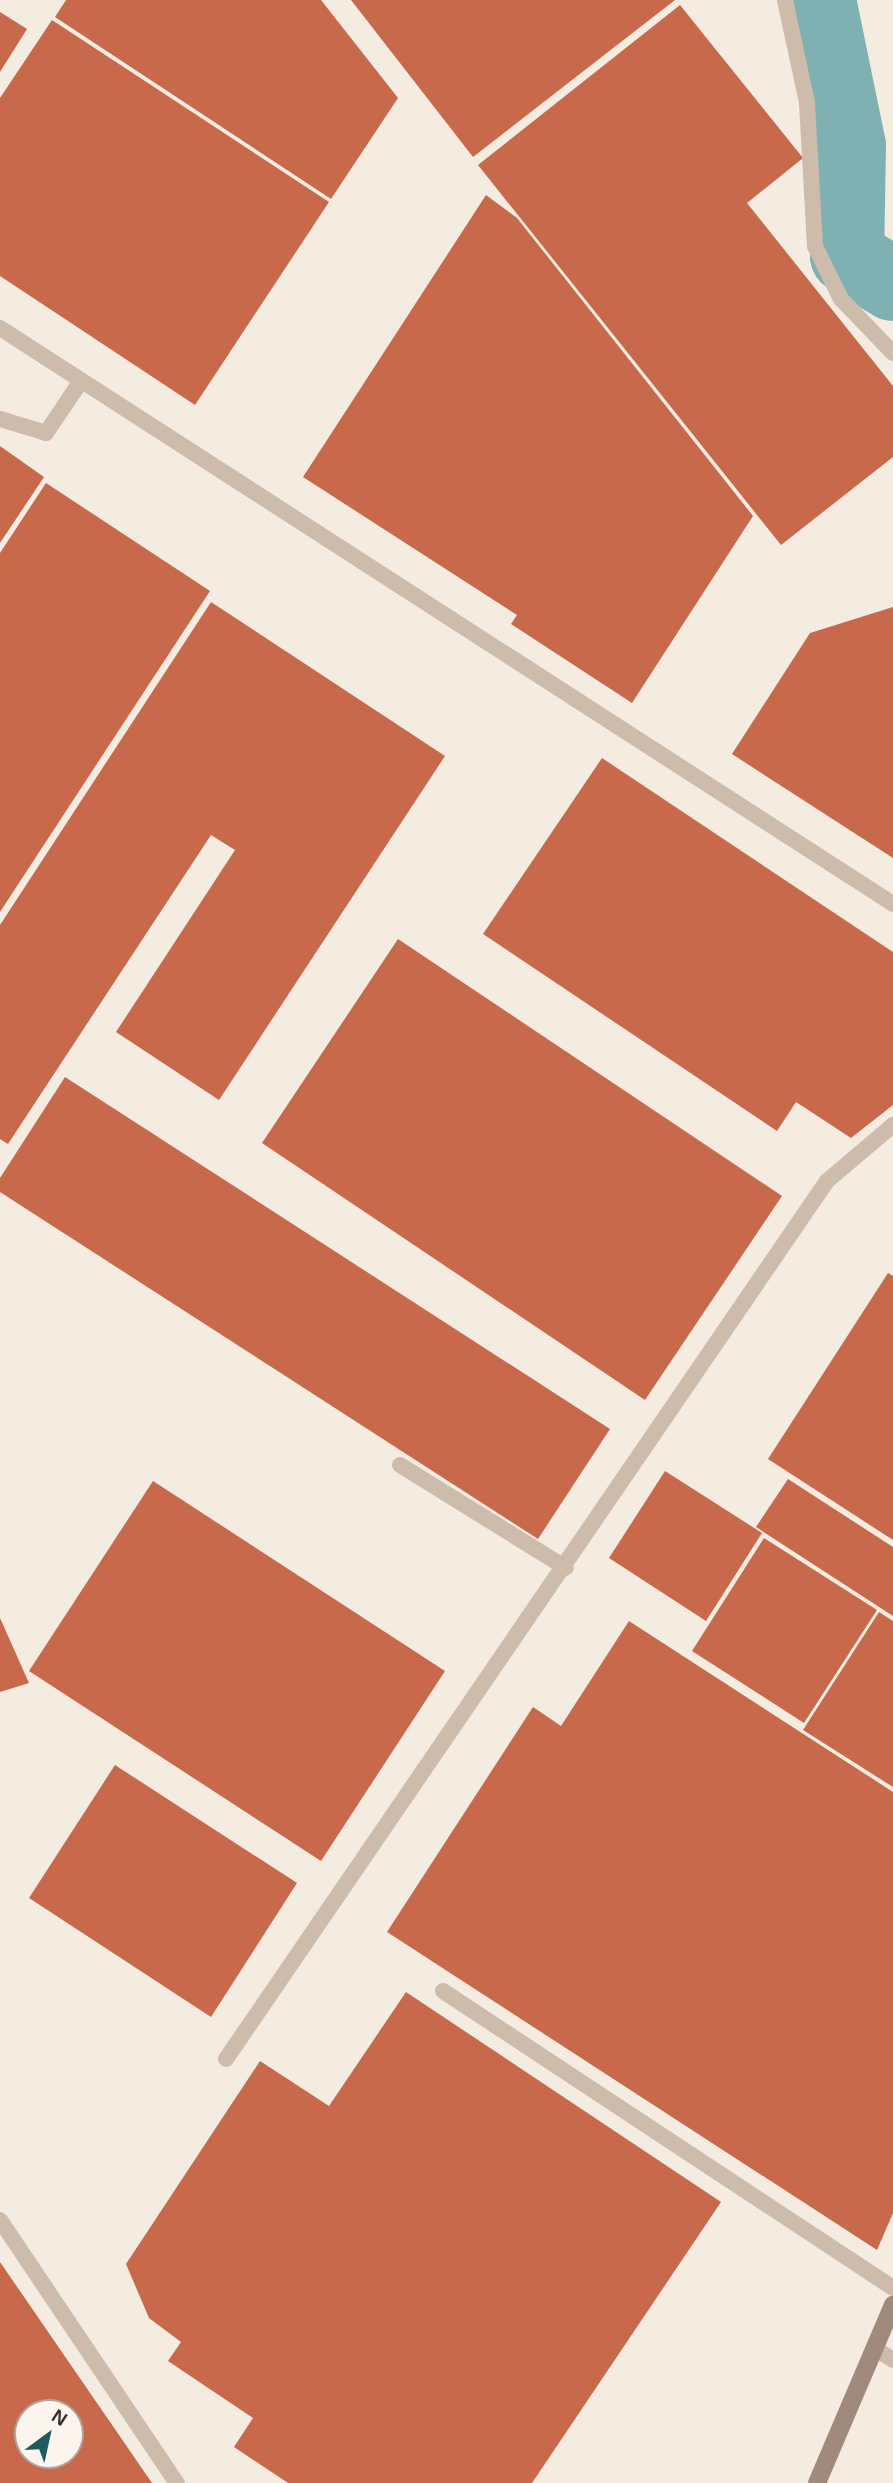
<!DOCTYPE html>
<html>
<head>
<meta charset="utf-8">
<style>
	body { margin:0 }
	#map { position:relative; width:893px; height:2483px; overflow:hidden; background:#f4ebe1; font-family:Helvetica,sans-serif }
	div>[style] { position:absolute }
	[style*='--x'] { left:calc(var(--x)*1px); top:calc(var(--y)*1px); width:calc(var(--w)*1px); rotate:calc(var(--a)*1deg) }
	.river>* { height:74px; margin:-37px; padding:0 37px; transform-origin:37px; border-radius:37px; background:#7fb0b2 }
	.building>* { inset:0; background:#c8694b }
	.service>* { height:16px; margin:-8px; padding:0 8px; transform-origin:8px; border-radius:8px; background:#cdbbac }
	.secondary>* { height:18px; margin:-9px; padding:0 9px; transform-origin:9px; border-radius:9px; background:#a18a7d }
	span { translate:-50% -50%; white-space:nowrap; text-align:center; line-height:1.15; -webkit-text-stroke:5px #fbf5ee; paint-order:stroke }
	.north { position:absolute; left:14px; top:2399px; width:70px; height:70px; box-sizing:border-box; background:#fbf5ee; border:2px solid #aea6a0; border-radius:50%; rotate:33deg; font-size:19px; font-weight:700; line-height:28px; text-align:center; color:#3b302b }
	.north::after { content:''; display:block; margin:auto; width:24px; height:32px; background:#1f5a5e; clip-path:polygon(50% 0,100% 100%,50% 72%,0 100%) }
</style>
</head>
<body>
<div id="map">
	<div class="river">
		<div style="--x:819;--y:0;--w:149;--a:78.4"></div>
		<div style="--x:849;--y:146;--w:110;--a:91"></div>
		<div style="--x:847;--y:256;--w:54;--a:31.3"></div>
	</div>
	<div class="building">
		<div style="clip-path:polygon(66px 0,321px 0,398px 98px,331px 199px,55px 17px)"></div>
		<div style="clip-path:polygon(351px 0,675px 0,473px 157px)"></div>
		<div style="clip-path:polygon(680px 5px,803px 158px,747px 203px,893px 386px,893px 457px,781px 545px,478px 165px)"></div>
		<div style="clip-path:polygon(0 12px,27px 29px,0 72px)"></div>
		<div style="clip-path:polygon(52px 20px,329px 202px,195px 405px,0 276px,0 98px)"></div>
		<div style="clip-path:polygon(486px 195px,517px 218px,753px 516px,632px 703px,511px 624px,517px 615px,303px 477px)"></div>
		<div style="clip-path:polygon(0 446px,44px 477px,0 543px)"></div>
		<div style="clip-path:polygon(46px 483px,210px 591px,0 912px,0 553px)"></div>
		<div style="clip-path:polygon(211px 602px,445px 756px,219px 1100px,116px 1032px,235px 850px,211px 835px,8px 1144px,0 1139px,0 925px)"></div>
		<div style="clip-path:polygon(893px 607px,893px 858px,732px 754px,810px 633px)"></div>
		<div style="clip-path:polygon(602px 758px,893px 952px,893px 1105px,851px 1138px,796px 1102px,777px 1131px,483px 934px)"></div>
		<div style="clip-path:polygon(398px 939px,782px 1196px,645px 1400px,262px 1143px)"></div>
		<div style="clip-path:polygon(65px 1077px,610px 1429px,538px 1539px,0 1192px,0 1178px)"></div>
		<div style="clip-path:polygon(888px 1273px,893px 1276px,893px 1540px,768px 1459px)"></div>
		<div style="clip-path:polygon(665px 1471px,762px 1533px,706px 1621px,609px 1558px)"></div>
		<div style="clip-path:polygon(788px 1479px,893px 1547px,893px 1616px,756px 1527px)"></div>
		<div style="clip-path:polygon(153px 1481px,445px 1671px,321px 1861px,29px 1671px)"></div>
		<div style="clip-path:polygon(764px 1538px,877px 1610px,804px 1723px,692px 1651px)"></div>
		<div style="clip-path:polygon(879px 1612px,893px 1621px,893px 1787px,803px 1730px)"></div>
		<div style="clip-path:polygon(0 1618px,29px 1683px,0 1692px)"></div>
		<div style="clip-path:polygon(629px 1621px,893px 1792px,893px 2213px,877px 2250px,387px 1932px,533px 1707px,561px 1726px)"></div>
		<div style="clip-path:polygon(115px 1765px,297px 1883px,211px 2017px,29px 1898px)"></div>
		<div style="clip-path:polygon(406px 1992px,721px 2202px,532px 2483px,288px 2483px,234px 2447px,253px 2418px,168px 2361px,181px 2342px,149px 2318px,126px 2264px,260px 2061px,329px 2106px)"></div>
		<div style="clip-path:polygon(evenodd,0 2262px,152px 2483px,0 2483px,0 2262px,28px 2413px,70px 2413px,70px 2455px,28px 2455px,28px 2413px)"></div>
	</div>
	<div class="service">
		<div style="--x:785;--y:0;--w:105;--a:77.9"></div>
		<div style="--x:807;--y:103;--w:143;--a:86.8"></div>
		<div style="--x:815;--y:246;--w:59;--a:63.9"></div>
		<div style="--x:841;--y:299;--w:75;--a:46.1"></div>
		<div style="--x:0;--y:328;--w:1063;--a:32.82"></div>
		<div style="--x:0;--y:419;--w:48;--a:16.9"></div>
		<div style="--x:46;--y:433;--w:63;--a:-56.1"></div>
		<div style="--x:400;--y:1465;--w:195;--a:31.8"></div>
		<div style="--x:443;--y:1991;--w:539;--a:33.42"></div>
		<div style="--x:226;--y:2059;--w:1064;--a:-55.61"></div>
		<div style="--x:827;--y:1181;--w:87;--a:-40.3"></div>
		<div style="--x:0;--y:2220;--w:317;--a:56.1"></div>
		<div style="--x:874;--y:2348;--w:22;--a:32"></div>
	</div>
	<div class="secondary">
		<div style="--x:817;--y:2483;--w:194;--a:-66.9"></div>
	</div>
	<div class="north">N</div>
</div>
</body>
</html>
